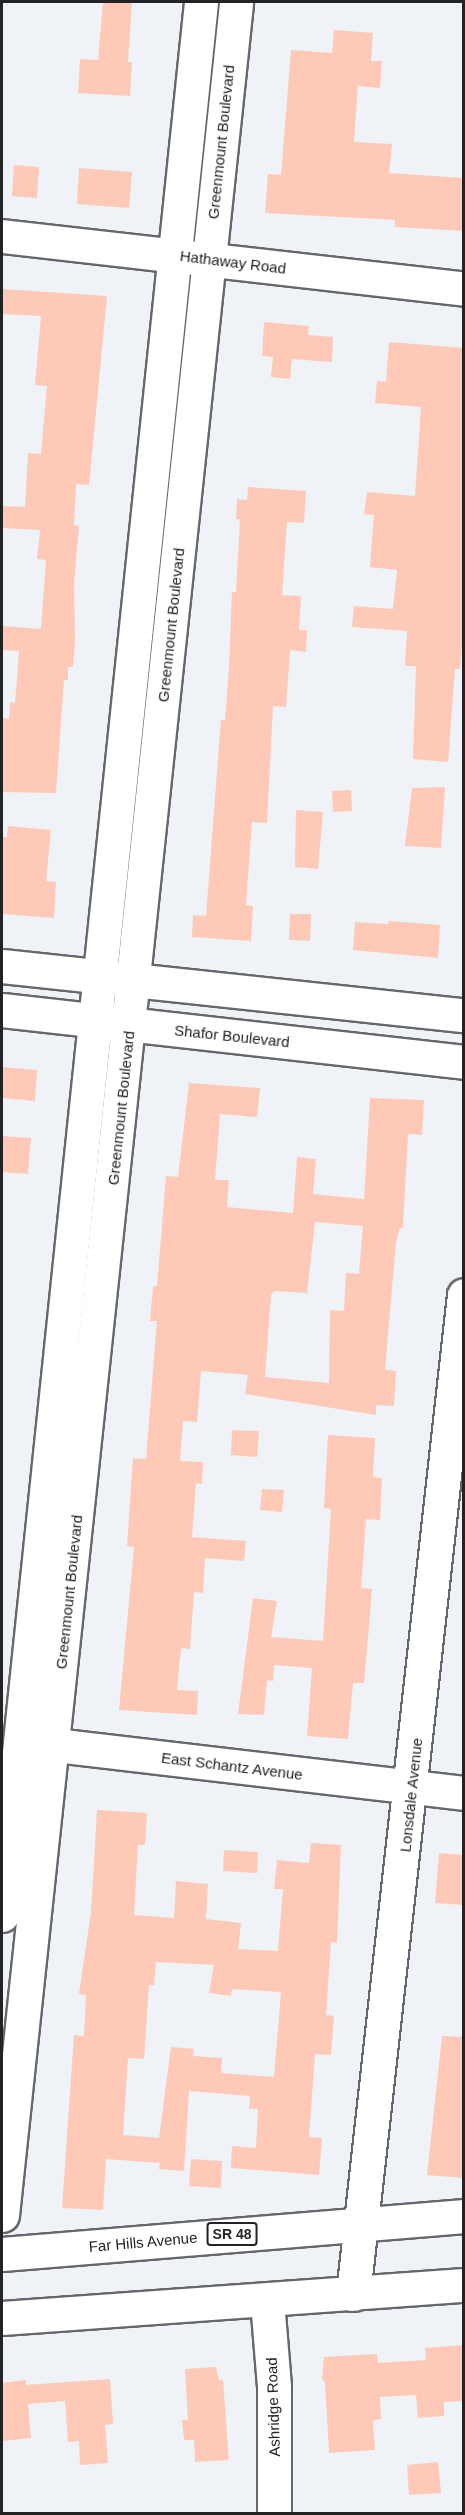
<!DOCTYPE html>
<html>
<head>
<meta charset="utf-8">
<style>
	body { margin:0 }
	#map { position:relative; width:465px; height:2515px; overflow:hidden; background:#eff2f6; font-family:Helvetica,sans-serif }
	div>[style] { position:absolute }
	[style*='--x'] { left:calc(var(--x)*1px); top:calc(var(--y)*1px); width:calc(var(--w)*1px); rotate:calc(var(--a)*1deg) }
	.building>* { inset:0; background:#fecab7 }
	.roads { filter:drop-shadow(2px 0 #65676b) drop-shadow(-2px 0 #65676b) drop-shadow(0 2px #65676b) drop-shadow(0 -2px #65676b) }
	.minor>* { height:33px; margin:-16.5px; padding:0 16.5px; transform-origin:16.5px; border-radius:16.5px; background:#fff }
	.major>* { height:33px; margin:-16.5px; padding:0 16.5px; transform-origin:16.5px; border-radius:16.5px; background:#fff }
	span { translate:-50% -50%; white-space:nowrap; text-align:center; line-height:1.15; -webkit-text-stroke:5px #fff; paint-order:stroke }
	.shield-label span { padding:2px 4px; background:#fff; border:2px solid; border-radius:4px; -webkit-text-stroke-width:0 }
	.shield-label { font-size:14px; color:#222325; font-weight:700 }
	.street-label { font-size:15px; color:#222325 }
	.frame { position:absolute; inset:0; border:3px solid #222325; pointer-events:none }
</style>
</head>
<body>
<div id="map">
	<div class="building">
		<div style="clip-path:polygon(103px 2px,132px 2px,128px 62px,132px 62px,130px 96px,78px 93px,80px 59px,98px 60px)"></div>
		<div style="clip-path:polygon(334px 30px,373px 33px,371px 61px,382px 61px,380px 88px,358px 86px,354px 142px,392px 144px,389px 173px,464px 178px,464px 231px,395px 227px,395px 220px,265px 213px,268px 174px,281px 175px,291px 50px,332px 53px)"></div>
		<div style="clip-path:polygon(14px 165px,39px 167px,37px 198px,12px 196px)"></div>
		<div style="clip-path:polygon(79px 168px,132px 172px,129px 208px,77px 204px)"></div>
		<div style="clip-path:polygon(2px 289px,107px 296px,89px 485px,76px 484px,74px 525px,79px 526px,74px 583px,75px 641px,73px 667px,68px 667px,68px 680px,64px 680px,56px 793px,2px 792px,2px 718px,9px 719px,10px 702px,15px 703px,19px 651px,2px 650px,2px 626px,41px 629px,46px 560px,37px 559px,40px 530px,2px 528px,2px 506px,25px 507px,28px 453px,41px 454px,47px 386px,35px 385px,41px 316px,2px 314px)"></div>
		<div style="clip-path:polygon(264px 322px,309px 326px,308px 335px,333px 337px,332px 362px,292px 359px,290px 379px,271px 377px,273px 357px,262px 356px)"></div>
		<div style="clip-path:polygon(389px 342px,464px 348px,464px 623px,460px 669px,455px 669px,448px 762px,413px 759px,416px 666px,405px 666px,407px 631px,352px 627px,354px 606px,393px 609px,397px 570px,370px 567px,374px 515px,364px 514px,367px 492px,415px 496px,421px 407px,375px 403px,377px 381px,386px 382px)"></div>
		<div style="clip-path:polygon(248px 487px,306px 491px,304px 523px,287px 522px,282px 595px,301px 596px,299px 630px,307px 630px,306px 652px,290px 650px,286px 707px,273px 706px,267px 823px,252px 822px,246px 905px,253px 906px,251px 941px,192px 937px,193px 915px,206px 916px,221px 720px,225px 720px,229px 668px,232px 592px,236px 592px,240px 519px,236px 519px,237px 499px,247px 500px)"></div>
		<div style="clip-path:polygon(445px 787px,441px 848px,405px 846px,412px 788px)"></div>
		<div style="clip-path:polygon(351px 790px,352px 811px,333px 812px,332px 791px)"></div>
		<div style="clip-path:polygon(296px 810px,323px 812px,318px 869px,295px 867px)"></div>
		<div style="clip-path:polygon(8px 826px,51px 830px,46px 881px,56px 882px,54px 918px,2px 914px,2px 837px,7px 837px)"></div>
		<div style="clip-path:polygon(290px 914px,311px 914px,310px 941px,289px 940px)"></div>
		<div style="clip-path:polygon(389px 921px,440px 925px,438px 958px,353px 950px,355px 922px,388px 924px)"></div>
		<div style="clip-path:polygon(2px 1067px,37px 1070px,35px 1101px,2px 1098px)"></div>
		<div style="clip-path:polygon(evenodd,189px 1083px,260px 1088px,257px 1117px,220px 1114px,215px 1180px,229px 1180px,227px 1207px,293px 1213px,297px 1157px,316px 1159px,313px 1194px,364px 1199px,370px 1098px,424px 1100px,422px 1135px,408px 1134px,403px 1228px,400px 1228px,396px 1242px,385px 1370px,396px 1371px,394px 1406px,376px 1405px,376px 1415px,245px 1394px,248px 1375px,201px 1371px,197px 1422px,183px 1421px,180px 1461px,203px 1462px,202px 1484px,196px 1483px,192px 1537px,246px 1541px,244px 1561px,205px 1558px,203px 1593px,194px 1592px,190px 1649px,181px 1648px,177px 1690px,198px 1691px,197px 1715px,119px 1710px,134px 1547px,127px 1546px,133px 1458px,146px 1459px,157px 1321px,150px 1321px,153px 1286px,157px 1286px,166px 1176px,178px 1177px,189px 1083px,315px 1222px,363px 1226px,359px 1274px,346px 1273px,344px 1311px,330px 1310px,329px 1383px,265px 1377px,271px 1295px,274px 1291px,307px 1293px,315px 1222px)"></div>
		<div style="clip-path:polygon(2px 1136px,31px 1138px,28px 1174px,2px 1172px)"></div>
		<div style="clip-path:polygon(232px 1430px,259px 1431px,257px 1457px,231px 1455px)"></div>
		<div style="clip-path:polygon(328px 1435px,375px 1438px,373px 1477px,382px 1478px,380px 1520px,366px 1519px,361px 1588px,372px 1589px,369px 1626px,364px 1683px,353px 1683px,348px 1739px,307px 1736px,312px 1668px,274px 1665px,273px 1681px,267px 1680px,264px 1715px,238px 1714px,253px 1598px,277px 1601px,271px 1637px,323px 1641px,331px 1509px,324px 1508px)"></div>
		<div style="clip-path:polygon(262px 1489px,284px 1490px,282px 1512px,260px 1510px)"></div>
		<div style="clip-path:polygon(evenodd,97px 1810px,147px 1813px,145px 1845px,138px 1845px,134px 1915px,174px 1918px,176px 1881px,208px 1884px,206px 1919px,241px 1923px,238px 1949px,278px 1951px,283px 1889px,274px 1889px,277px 1860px,309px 1863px,311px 1843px,341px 1845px,337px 1943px,331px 1942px,326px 2015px,334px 2016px,331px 2055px,315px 2054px,309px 2137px,322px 2138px,319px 2175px,231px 2168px,232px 2146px,256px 2148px,258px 2109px,249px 2109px,250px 2096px,189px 2091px,184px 2171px,159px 2169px,160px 2163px,106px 2159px,103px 2210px,62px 2208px,74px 2035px,84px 2036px,86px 1995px,79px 1994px,91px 1912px,97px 1810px,156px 1962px,214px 1965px,209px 1993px,231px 1996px,232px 1989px,281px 1992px,274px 2077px,221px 2073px,222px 2058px,193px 2056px,194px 2049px,171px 2047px,159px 2138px,123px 2135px,128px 2058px,144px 2059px,149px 1985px,154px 1985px,156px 1962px)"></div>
		<div style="clip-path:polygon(224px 1850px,258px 1852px,257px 1873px,223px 1871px)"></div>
		<div style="clip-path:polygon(439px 1853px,464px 1855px,464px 1905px,435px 1903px)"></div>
		<div style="clip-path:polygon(442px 2036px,464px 2037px,464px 2178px,427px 2175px)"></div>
		<div style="clip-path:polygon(191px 2159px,222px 2161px,221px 2188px,189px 2186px)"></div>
		<div style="clip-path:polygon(464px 2345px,464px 2401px,444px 2402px,444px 2416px,418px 2418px,416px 2395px,380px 2397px,381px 2419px,373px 2420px,375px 2450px,329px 2453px,325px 2382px,322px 2379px,324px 2357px,377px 2354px,378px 2363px,426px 2360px,425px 2348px)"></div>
		<div style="clip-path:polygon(216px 2367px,219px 2380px,223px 2380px,229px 2460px,195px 2462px,194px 2440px,184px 2440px,182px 2420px,188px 2420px,185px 2369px)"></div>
		<div style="clip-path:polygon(110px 2379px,113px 2424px,105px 2425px,108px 2463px,80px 2465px,79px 2441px,68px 2442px,65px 2401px,28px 2404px,31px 2438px,2px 2441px,2px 2383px,26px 2380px,26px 2385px)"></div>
		<div style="clip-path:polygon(438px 2462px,441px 2493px,409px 2495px,407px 2465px)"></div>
	</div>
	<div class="roads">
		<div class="minor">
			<div style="--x:2;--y:236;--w:465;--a:6.5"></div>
			<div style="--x:2;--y:966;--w:465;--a:6.1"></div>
			<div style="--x:2;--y:1010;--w:465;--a:6.4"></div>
			<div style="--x:30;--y:1742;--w:437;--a:6.7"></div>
			<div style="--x:2;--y:1915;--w:1923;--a:-84.06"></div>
			<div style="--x:2;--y:2215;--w:2225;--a:-83.96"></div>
			<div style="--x:353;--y:2294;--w:1005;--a:-83.66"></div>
			<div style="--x:267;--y:2301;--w:86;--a:85.3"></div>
			<div style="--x:274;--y:2387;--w:127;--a:90"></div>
		</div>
		<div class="major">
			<div style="--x:2;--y:2254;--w:464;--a:-4.7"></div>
			<div style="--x:2;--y:2318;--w:463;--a:-4.1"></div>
		</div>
	</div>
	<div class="shield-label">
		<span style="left:232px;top:2234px">SR 48</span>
	</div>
	<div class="street-label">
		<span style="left:221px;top:142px;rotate:-84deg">Greenmount Boulevard</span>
		<span style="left:233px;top:262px;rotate:7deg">Hathaway Road</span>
		<span style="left:171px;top:625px;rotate:-84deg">Greenmount Boulevard</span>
		<span style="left:232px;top:1036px;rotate:6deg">Shafor Boulevard</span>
		<span style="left:121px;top:1108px;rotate:-84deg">Greenmount Boulevard</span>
		<span style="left:69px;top:1592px;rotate:-84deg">Greenmount Boulevard</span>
		<span style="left:232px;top:1766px;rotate:7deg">East Schantz Avenue</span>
		<span style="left:411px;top:1795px;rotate:-84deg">Lonsdale Avenue</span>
		<span style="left:143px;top:2242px;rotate:-5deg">Far Hills Avenue</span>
		<span style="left:273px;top:2407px;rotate:-92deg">Ashridge Road</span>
	</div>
	<div class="frame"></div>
</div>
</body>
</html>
